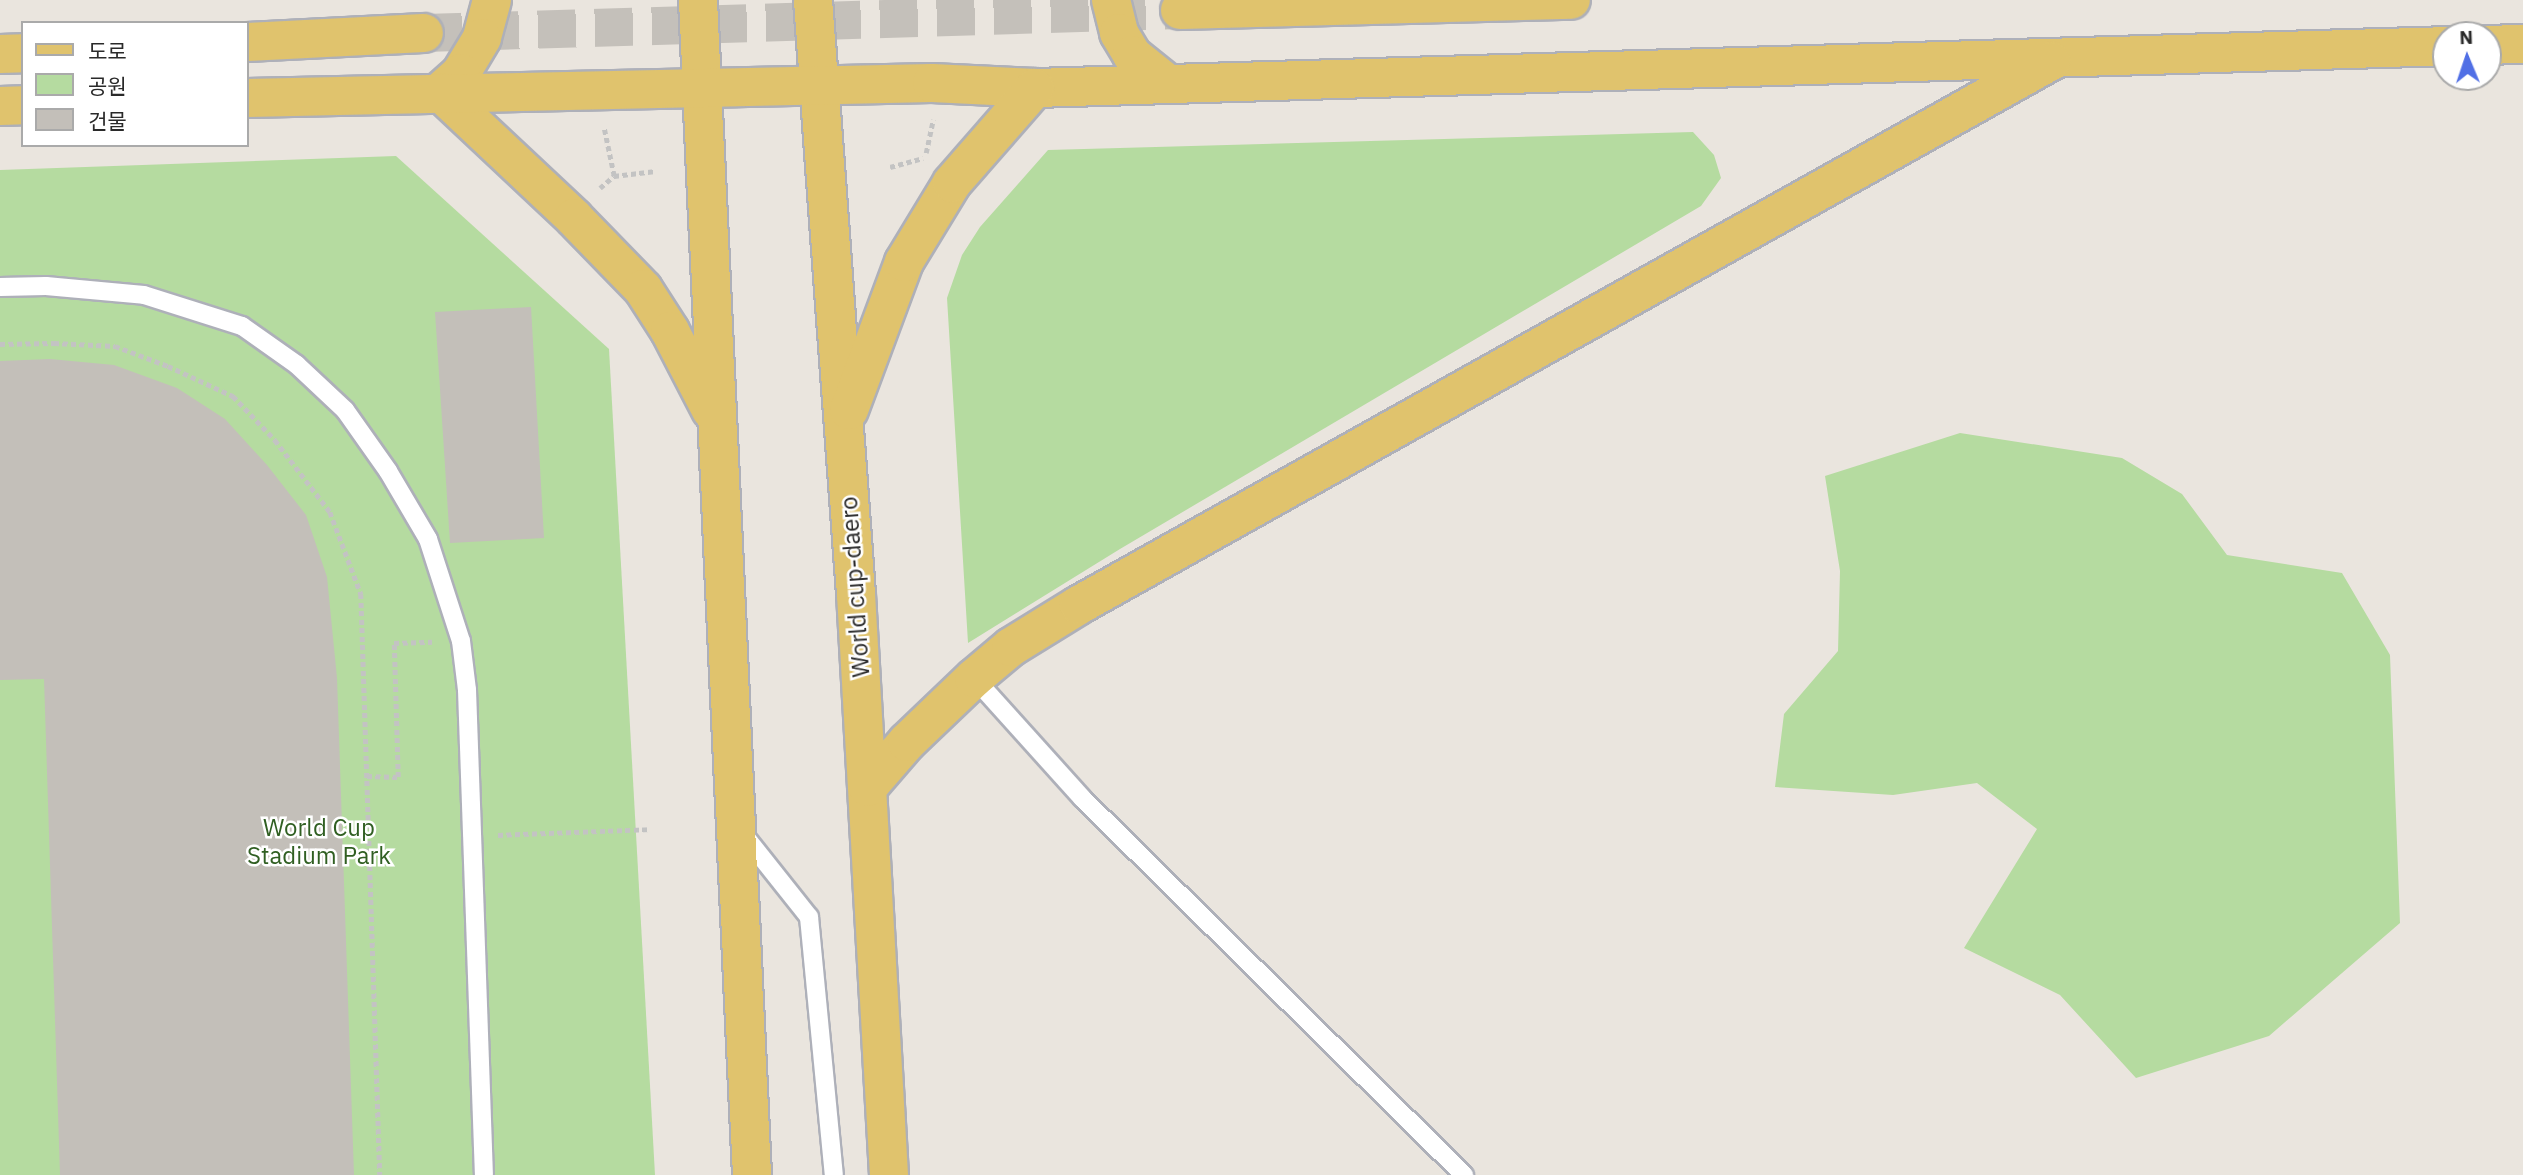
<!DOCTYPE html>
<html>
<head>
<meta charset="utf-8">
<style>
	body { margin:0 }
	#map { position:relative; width:2523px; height:1175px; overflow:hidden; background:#eae5de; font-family:"IBM Plex Sans","Noto Sans KR",sans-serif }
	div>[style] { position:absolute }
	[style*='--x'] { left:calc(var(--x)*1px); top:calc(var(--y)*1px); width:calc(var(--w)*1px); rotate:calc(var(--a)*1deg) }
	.green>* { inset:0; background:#b5dba0 }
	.building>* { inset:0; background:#c3bfb9 }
	.primary-tunnel>* { height:38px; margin-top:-19px; transform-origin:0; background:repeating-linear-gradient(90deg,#c4c0ba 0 38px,transparent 0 57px) }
	.path>* { height:4.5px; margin-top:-2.25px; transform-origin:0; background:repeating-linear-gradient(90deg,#c3c3c3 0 5px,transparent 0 8.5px) }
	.roads { filter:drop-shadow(2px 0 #aeb0b9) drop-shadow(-2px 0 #aeb0b9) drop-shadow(0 2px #aeb0b9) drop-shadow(0 -2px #aeb0b9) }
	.service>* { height:18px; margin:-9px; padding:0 9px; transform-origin:9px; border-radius:9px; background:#fff }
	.primary>* { height:38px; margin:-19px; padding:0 19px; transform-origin:19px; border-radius:19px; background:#e0c36d }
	span { translate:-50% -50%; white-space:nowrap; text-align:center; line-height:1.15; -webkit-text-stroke:5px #fff; paint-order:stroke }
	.street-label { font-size:24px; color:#2a2a2a }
	.park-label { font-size:24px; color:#305f22 }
	.legend { position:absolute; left:21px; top:21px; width:228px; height:126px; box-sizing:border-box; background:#fff; border:2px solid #aaa; margin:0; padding:9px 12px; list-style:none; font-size:21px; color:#2a2a2a }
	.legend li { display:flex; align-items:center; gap:14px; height:35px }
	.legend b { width:35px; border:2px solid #aaa }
	.north { position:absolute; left:2432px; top:21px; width:70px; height:70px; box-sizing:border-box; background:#fff; border:2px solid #aaa; border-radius:50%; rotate:358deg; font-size:19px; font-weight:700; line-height:28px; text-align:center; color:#2a2a2a }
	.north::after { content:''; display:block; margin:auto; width:24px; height:32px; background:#506fe5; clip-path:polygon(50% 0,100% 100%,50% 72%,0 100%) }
</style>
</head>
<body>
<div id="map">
	<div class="green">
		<div style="clip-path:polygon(1693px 132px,1714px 155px,1721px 178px,1701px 206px,1120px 549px,968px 643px,947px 298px,962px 255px,980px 227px,1048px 150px)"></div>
		<div style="clip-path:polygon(396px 156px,609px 349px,655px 1175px,0 1175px,0 170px)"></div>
		<div style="clip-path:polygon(1960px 433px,2122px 458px,2182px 494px,2227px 555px,2342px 573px,2390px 655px,2400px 923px,2269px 1036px,2136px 1078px,2060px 995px,1964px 948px,2037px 829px,1977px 783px,1893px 795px,1775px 787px,1784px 714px,1838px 651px,1840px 571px,1825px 476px)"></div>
	</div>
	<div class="building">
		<div style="clip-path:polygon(531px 307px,544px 538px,450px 543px,435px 312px)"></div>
		<div style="clip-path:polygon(50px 359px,114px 365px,177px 388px,225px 419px,267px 465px,306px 515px,327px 577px,337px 678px,354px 1175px,60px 1175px,44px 679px,0 680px,0 361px)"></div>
	</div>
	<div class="primary-tunnel">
		<div style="--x:424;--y:33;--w:756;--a:-1.74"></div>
	</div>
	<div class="path">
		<div style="--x:926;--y:153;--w:34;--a:-78"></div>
		<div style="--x:890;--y:167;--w:34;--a:-15"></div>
		<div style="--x:614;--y:176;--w:42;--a:-6.8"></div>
		<div style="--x:600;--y:188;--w:18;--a:-41"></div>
		<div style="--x:614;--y:176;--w:49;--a:-101.8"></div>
		<div style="--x:0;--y:344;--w:54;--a:-1.1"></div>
		<div style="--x:54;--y:343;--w:61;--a:2.8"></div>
		<div style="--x:115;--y:346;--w:57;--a:20.7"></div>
		<div style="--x:168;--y:366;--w:72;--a:24.8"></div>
		<div style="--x:233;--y:396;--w:61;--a:46.3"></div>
		<div style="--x:275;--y:440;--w:91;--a:52.6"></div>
		<div style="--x:330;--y:512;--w:88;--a:69.3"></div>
		<div style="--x:361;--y:594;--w:581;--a:88.13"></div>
		<div style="--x:367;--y:776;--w:31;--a:2"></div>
		<div style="--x:398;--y:777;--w:134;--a:-91.7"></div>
		<div style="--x:394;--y:643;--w:38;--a:-2"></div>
		<div style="--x:498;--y:835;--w:153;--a:-2.2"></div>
	</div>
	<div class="roads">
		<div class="service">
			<div style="--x:0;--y:287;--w:46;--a:-1.2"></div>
			<div style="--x:46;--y:286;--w:98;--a:5.2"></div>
			<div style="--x:144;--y:295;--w:103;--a:17.6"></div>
			<div style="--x:242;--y:326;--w:67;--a:35.3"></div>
			<div style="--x:297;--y:365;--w:66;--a:43.2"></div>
			<div style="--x:345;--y:410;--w:75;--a:54.8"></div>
			<div style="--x:388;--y:471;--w:79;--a:59.5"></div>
			<div style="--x:428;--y:539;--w:107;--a:72.1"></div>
			<div style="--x:461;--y:641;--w:49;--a:83"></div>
			<div style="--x:467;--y:690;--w:485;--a:88"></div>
			<div style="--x:974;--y:678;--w:161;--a:48"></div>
			<div style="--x:1082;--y:798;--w:537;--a:44.62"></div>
			<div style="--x:743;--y:834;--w:106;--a:51.5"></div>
			<div style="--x:809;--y:917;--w:259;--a:84.5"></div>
		</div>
		<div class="primary">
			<div style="--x:492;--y:0;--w:39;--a:105"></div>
			<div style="--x:482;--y:38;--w:41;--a:121"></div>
			<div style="--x:461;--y:73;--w:28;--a:138"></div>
			<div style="--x:440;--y:92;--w:184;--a:43.2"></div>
			<div style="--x:574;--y:218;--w:99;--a:45.8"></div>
			<div style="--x:643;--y:289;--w:50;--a:57.3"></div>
			<div style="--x:670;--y:331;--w:89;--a:62.6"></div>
			<div style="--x:698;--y:0;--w:1176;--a:87.37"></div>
			<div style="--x:813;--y:0;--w:596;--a:85.86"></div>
			<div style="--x:856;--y:594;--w:582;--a:86.75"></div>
			<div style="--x:1111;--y:0;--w:34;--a:76"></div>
			<div style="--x:1119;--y:33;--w:26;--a:59"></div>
			<div style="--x:1132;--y:55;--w:46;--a:38.9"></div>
			<div style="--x:1180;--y:10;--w:391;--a:-1.5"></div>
			<div style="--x:247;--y:42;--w:177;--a:-2.9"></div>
			<div style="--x:2488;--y:45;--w:35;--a:-2"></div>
			<div style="--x:0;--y:54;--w:23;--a:-2"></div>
			<div style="--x:247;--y:98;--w:685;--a:-1.25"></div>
			<div style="--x:932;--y:83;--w:103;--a:2.8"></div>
			<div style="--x:1035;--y:88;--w:1412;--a:-1.7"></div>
			<div style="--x:0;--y:106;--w:23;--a:-2"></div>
			<div style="--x:849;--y:410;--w:158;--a:-69.6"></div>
			<div style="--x:904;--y:262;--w:92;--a:-58.7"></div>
			<div style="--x:952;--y:183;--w:126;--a:-48.9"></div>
			<div style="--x:868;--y:787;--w:60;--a:-49.1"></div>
			<div style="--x:907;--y:742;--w:93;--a:-43.7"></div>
			<div style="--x:974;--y:678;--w:48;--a:-40"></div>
			<div style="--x:1011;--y:647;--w:80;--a:-31.7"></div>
			<div style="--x:1079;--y:605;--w:1114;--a:-29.23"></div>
		</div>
	</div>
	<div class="street-label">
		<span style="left:855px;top:587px;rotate:-94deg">World cup-daero</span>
	</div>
	<div class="park-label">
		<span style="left:319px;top:842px">World Cup<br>Stadium Park</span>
	</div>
	<ul class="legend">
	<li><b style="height:9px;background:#e0c36d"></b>도로</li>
	<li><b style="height:19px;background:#b5dba0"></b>공원</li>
	<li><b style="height:19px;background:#c3bfb9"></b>건물</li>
	</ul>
	<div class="north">N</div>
</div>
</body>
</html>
